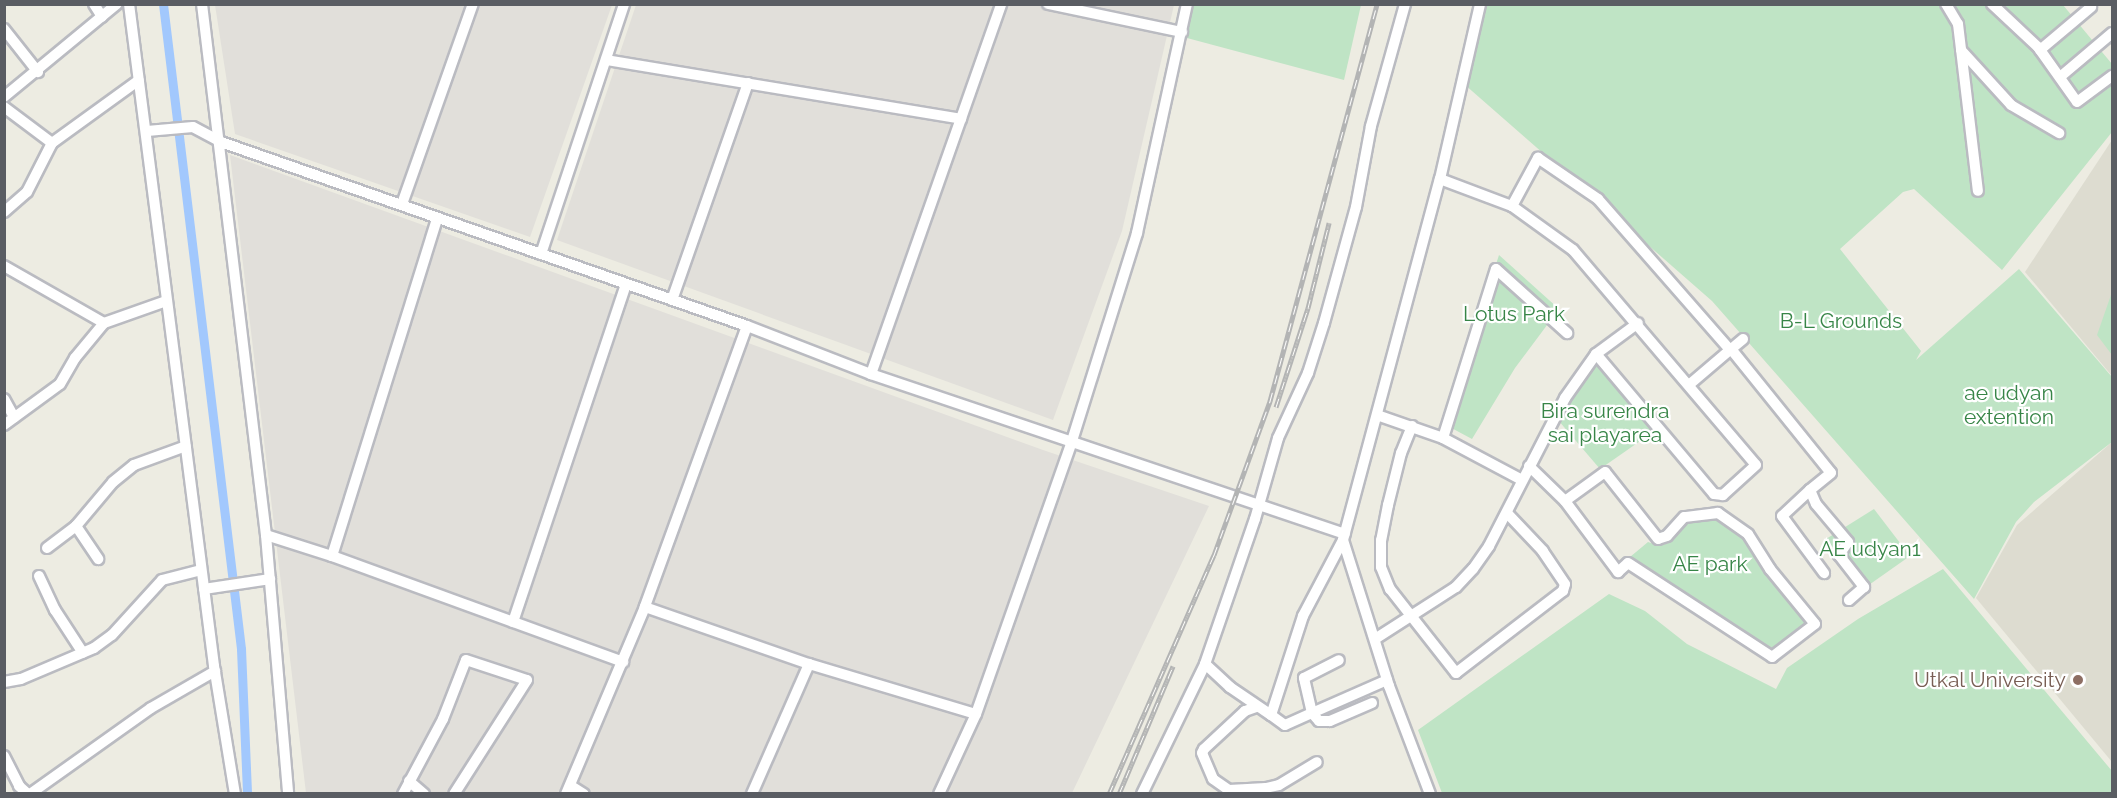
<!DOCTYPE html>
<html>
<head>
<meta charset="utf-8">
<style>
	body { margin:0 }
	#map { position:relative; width:2117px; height:798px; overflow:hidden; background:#edece2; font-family:Raleway,sans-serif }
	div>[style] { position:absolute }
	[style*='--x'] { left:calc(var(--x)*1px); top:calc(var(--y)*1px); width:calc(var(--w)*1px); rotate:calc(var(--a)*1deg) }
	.industrial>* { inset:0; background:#e1dfda }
	.education>* { inset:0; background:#dddcd0 }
	.green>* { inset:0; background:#bfe4c5 }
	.canal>* { height:9px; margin:-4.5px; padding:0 4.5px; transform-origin:4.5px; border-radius:4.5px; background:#a2c8fd }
	.roads { filter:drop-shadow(2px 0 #babbc1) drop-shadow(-2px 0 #babbc1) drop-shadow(0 2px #babbc1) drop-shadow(0 -2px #babbc1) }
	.minor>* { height:10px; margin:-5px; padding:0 5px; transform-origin:5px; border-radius:5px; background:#fff }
	.rail>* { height:5px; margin-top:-2.5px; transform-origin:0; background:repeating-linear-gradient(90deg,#fff 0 9px,#b3b4b4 0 18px); box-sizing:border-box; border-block:2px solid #b3b4b4 }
	.dots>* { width:16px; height:16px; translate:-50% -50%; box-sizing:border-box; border:3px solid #fff; border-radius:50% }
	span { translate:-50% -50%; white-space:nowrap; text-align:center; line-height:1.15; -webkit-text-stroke:4.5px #fff; paint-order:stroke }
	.park-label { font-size:21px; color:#378547 }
	.education-label { font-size:21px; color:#785e54 }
	.right { translate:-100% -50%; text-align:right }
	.frame { position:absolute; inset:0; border:6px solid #5a5d63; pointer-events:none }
</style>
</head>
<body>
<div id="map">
	<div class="industrial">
		<div style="clip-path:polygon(215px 5px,612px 5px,530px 237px,235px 134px)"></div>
		<div style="clip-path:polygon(636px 5px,1174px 5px,1122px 231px,1053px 420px,557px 240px)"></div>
		<div style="clip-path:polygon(230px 155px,1043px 450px,1209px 506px,1072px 793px,306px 793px)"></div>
	</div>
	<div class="education">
		<div style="clip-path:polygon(2112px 140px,2112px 376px,2025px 272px)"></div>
		<div style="clip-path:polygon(2112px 442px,2112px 762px,1976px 598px,2017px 525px)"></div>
	</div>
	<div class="green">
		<div style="clip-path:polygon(1193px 5px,1361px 5px,1344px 80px,1187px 38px)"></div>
		<div style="clip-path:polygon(1482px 5px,2063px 5px,2112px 64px,2112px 132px,2002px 270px,1914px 189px,1903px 192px,1840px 249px,1921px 351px,1916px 360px,2019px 269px,2112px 377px,2112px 442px,2034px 502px,2016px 522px,1974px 599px,1712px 301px,1464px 84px)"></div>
		<div style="clip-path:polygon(1499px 255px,1559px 309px,1515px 368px,1472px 439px,1444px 424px)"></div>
		<div style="clip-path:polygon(2112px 292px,2112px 355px,2097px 335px)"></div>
		<div style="clip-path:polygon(1596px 359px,1656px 430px,1600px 469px,1558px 420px)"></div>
		<div style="clip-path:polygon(1874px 509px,1910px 556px,1866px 587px,1826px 539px)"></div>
		<div style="clip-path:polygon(1716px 518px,1744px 538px,1768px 576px,1808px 624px,1773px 649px,1697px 603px,1657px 585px,1630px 557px,1648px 542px,1660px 546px,1668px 543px,1670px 532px,1690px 520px)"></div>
		<div style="clip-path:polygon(1943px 569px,2112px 771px,2112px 793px,1442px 793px,1418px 730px,1609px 594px,1645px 611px,1687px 644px,1776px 689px,1787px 668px,1858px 619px)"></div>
	</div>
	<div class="canal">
		<div style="--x:163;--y:4;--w:650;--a:83.1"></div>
		<div style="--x:241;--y:649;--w:145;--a:87.6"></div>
	</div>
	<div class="roads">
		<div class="minor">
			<div style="--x:94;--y:4;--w:15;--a:58"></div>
			<div style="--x:129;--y:4;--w:667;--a:82.68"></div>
			<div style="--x:214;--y:666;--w:130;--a:80.7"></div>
			<div style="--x:202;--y:4;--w:535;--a:83.13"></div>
			<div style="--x:266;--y:535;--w:260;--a:85.1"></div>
			<div style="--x:1048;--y:4;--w:137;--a:11.8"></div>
			<div style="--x:1946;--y:4;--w:23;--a:59"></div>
			<div style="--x:1958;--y:24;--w:168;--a:83.2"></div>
			<div style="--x:1992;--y:4;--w:63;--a:43.1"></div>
			<div style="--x:2038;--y:47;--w:67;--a:54.7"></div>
			<div style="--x:2077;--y:102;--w:44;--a:-36.6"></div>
			<div style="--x:4;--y:29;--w:55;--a:51.7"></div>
			<div style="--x:1961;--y:50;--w:74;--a:47.7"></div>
			<div style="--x:2011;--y:105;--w:56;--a:30.3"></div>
			<div style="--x:2040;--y:50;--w:67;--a:-40.1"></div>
			<div style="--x:606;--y:60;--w:360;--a:9.4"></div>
			<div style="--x:2060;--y:77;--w:68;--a:-40.2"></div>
			<div style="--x:4;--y:97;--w:146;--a:-39.5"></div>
			<div style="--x:4;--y:107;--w:60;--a:36.9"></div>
			<div style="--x:147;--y:131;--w:46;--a:-5"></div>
			<div style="--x:193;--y:127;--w:32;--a:28"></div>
			<div style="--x:221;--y:142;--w:557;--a:19.28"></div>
			<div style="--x:747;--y:326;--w:133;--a:21.2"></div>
			<div style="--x:871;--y:374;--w:500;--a:18.65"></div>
			<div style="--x:1440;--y:179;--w:77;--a:20.6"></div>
			<div style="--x:1512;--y:206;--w:55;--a:-61.6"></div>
			<div style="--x:1538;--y:158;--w:73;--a:34.3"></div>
			<div style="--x:1598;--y:199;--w:201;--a:48.8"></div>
			<div style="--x:1730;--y:350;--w:17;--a:-40"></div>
			<div style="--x:402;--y:204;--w:212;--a:-70.5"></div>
			<div style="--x:1512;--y:206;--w:75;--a:35.8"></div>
			<div style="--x:1573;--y:250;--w:282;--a:49.6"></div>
			<div style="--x:1756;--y:465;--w:45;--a:137.7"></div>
			<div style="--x:1723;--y:495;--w:9;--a:-174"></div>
			<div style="--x:1714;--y:494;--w:183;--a:-130.1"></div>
			<div style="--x:4;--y:212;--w:30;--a:-41"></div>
			<div style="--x:27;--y:192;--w:55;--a:-63"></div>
			<div style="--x:52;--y:143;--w:107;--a:-35.9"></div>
			<div style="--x:437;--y:219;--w:353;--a:107.3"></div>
			<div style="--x:332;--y:556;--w:310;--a:20"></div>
			<div style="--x:541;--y:254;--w:263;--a:-71.6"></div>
			<div style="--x:4;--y:266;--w:115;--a:29.7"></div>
			<div style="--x:672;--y:300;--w:230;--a:-70.7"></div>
			<div style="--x:747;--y:326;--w:299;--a:110"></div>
			<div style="--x:645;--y:607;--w:174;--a:19.2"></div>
			<div style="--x:809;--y:664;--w:142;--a:113.7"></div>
			<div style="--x:1731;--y:349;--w:159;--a:51.1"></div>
			<div style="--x:1831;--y:473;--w:27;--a:141"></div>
			<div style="--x:1810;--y:490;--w:15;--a:67"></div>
			<div style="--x:1816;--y:504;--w:50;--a:49.9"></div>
			<div style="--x:1848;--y:542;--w:16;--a:125"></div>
			<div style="--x:1839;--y:555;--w:41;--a:52"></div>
			<div style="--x:1864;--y:587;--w:20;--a:139"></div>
			<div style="--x:871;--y:374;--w:392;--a:-70.6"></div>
			<div style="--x:1690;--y:384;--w:52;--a:-40.4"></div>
			<div style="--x:4;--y:399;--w:21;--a:61"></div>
			<div style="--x:1377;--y:415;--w:70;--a:19.2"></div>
			<div style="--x:4;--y:425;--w:69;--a:-36.2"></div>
			<div style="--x:60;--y:384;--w:30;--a:-60"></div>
			<div style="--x:75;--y:358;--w:45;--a:-50.4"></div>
			<div style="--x:104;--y:323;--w:66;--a:-19.5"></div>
			<div style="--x:1412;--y:426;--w:29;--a:112"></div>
			<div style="--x:1401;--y:453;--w:54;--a:104"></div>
			<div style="--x:1388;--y:505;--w:36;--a:101"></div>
			<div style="--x:1381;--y:540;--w:27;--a:90"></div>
			<div style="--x:1381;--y:567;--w:24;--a:68"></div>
			<div style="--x:1390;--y:589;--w:107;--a:51.8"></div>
			<div style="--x:1456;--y:673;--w:135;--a:-37.5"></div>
			<div style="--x:1563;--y:591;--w:7;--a:-74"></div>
			<div style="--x:1565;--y:584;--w:40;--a:-124"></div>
			<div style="--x:1543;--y:551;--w:52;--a:-133.5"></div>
			<div style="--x:1529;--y:466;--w:50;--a:44.2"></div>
			<div style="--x:1565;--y:501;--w:89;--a:53.3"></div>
			<div style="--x:1618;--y:572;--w:13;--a:-42"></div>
			<div style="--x:1628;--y:563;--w:172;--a:33.1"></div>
			<div style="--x:1772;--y:657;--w:54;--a:-37.5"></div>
			<div style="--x:1815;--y:624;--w:71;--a:-129.3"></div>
			<div style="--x:1770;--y:569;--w:41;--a:-122.2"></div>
			<div style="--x:1748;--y:534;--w:37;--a:-145"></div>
			<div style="--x:1718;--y:513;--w:34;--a:173"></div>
			<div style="--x:1684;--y:517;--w:25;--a:132"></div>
			<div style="--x:1667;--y:536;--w:9;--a:162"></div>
			<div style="--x:1658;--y:539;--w:85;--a:-128.3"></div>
			<div style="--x:1605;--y:472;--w:49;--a:144.1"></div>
			<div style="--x:1522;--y:480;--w:89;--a:-152"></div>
			<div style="--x:1443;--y:438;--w:177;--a:-72.6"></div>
			<div style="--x:1496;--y:269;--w:96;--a:42"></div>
			<div style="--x:1810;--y:490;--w:38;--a:137"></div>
			<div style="--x:1782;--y:516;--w:71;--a:53.6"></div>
			<div style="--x:76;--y:526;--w:40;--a:56"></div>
			<div style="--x:266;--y:535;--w:69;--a:17.7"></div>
			<div style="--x:1343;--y:540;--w:86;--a:117.8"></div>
			<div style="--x:1303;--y:616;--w:104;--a:107.9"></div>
			<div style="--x:1271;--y:715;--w:50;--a:-145.7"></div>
			<div style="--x:1230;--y:687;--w:34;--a:-137"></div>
			<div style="--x:1205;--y:664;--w:153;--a:-71"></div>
			<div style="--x:1255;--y:519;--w:84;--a:-74.1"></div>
			<div style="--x:1278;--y:438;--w:72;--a:-65.2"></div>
			<div style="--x:1308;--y:373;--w:52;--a:-72.3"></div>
			<div style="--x:1324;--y:323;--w:120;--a:-74.6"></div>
			<div style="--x:1356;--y:207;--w:82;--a:-79.5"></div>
			<div style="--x:1371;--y:126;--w:127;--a:-74.4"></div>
			<div style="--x:47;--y:548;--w:36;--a:-37"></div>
			<div style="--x:76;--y:526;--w:57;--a:-49.9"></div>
			<div style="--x:113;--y:482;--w:27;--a:-39"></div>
			<div style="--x:134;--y:465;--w:55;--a:-20.1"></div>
			<div style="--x:39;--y:576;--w:38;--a:65"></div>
			<div style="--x:55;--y:610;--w:51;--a:56.9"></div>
			<div style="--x:204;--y:589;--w:67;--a:-8.6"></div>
			<div style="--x:513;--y:622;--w:356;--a:-71.5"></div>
			<div style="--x:1375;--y:639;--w:96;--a:-32.7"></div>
			<div style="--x:1456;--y:587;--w:25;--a:-47"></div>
			<div style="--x:1473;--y:569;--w:28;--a:-55"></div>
			<div style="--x:1489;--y:546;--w:166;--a:-62.8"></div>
			<div style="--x:1565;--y:398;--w:54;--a:-54.8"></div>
			<div style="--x:1596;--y:354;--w:52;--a:-36.4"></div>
			<div style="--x:809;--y:664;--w:174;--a:16.7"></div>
			<div style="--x:4;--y:682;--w:17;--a:-10"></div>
			<div style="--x:21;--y:679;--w:79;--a:-23"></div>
			<div style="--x:94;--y:648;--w:22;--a:-36"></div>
			<div style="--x:112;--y:635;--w:74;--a:-47.7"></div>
			<div style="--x:162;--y:580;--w:40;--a:-14.4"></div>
			<div style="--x:1372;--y:703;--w:46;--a:156.8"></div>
			<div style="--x:1330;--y:721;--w:11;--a:180"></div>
			<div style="--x:1319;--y:721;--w:11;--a:-131"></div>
			<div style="--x:1312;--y:713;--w:82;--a:-23.7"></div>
			<div style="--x:1256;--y:707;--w:12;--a:160"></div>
			<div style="--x:1245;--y:711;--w:56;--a:137.2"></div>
			<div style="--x:1204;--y:749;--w:4;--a:117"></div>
			<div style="--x:1202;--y:753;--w:28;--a:67"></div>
			<div style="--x:1213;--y:779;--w:19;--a:35"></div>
			<div style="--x:1229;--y:790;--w:37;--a:-3"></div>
			<div style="--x:1266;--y:788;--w:13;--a:-13"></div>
			<div style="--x:1279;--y:785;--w:44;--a:-31.2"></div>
			<div style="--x:1271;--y:715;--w:17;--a:36"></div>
			<div style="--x:1285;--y:725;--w:30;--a:-24"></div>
			<div style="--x:1312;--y:713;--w:36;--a:-103"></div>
			<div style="--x:1304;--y:678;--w:39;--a:-27"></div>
			<div style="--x:4;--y:756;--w:34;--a:63"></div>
			<div style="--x:19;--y:786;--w:12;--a:42"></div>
			<div style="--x:409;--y:781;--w:20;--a:41"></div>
			<div style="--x:571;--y:786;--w:15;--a:32"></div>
			<div style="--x:30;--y:794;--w:148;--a:-35.4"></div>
			<div style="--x:151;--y:708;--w:74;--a:-30"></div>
			<div style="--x:403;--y:794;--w:85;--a:-61.9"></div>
			<div style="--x:443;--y:719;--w:63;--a:-68.7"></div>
			<div style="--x:466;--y:660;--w:64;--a:18.2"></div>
			<div style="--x:527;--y:680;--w:135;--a:122.6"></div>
			<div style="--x:566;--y:794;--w:203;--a:-67.1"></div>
			<div style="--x:939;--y:794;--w:88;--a:-65.2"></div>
			<div style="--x:976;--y:714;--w:286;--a:-70.6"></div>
			<div style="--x:1071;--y:444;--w:221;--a:-72.6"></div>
			<div style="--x:1137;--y:233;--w:234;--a:-77.7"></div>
			<div style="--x:1142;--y:794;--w:144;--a:-64.1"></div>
			<div style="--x:1430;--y:794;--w:116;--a:-110.8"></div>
			<div style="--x:1389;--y:686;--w:153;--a:-107.5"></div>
			<div style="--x:1343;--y:540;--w:374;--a:-75"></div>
			<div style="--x:1440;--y:179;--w:180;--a:-77.1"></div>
		</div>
	</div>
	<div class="rail">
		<div style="--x:1276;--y:407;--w:104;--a:-72.1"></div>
		<div style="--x:1308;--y:308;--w:88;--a:-76.1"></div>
		<div style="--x:1109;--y:794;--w:261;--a:-66.3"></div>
		<div style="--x:1214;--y:555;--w:164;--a:-70"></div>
		<div style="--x:1270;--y:401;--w:411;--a:-74.9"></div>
		<div style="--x:1119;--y:794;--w:139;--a:-67.1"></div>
	</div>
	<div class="dots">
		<div style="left:2078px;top:680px;background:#8d6e63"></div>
	</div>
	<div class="park-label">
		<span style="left:1514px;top:314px">Lotus Park</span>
		<span style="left:1841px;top:321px">B-L Grounds</span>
		<span style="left:2009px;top:405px">ae udyan<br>extention</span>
		<span style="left:1605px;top:423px">Bira surendra<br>sai playarea</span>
		<span style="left:1870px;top:549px">AE udyan1</span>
		<span style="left:1710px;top:564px">AE park</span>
	</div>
	<div class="education-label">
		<span class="right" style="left:2066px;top:680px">Utkal University</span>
	</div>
	<div class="frame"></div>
</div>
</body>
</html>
